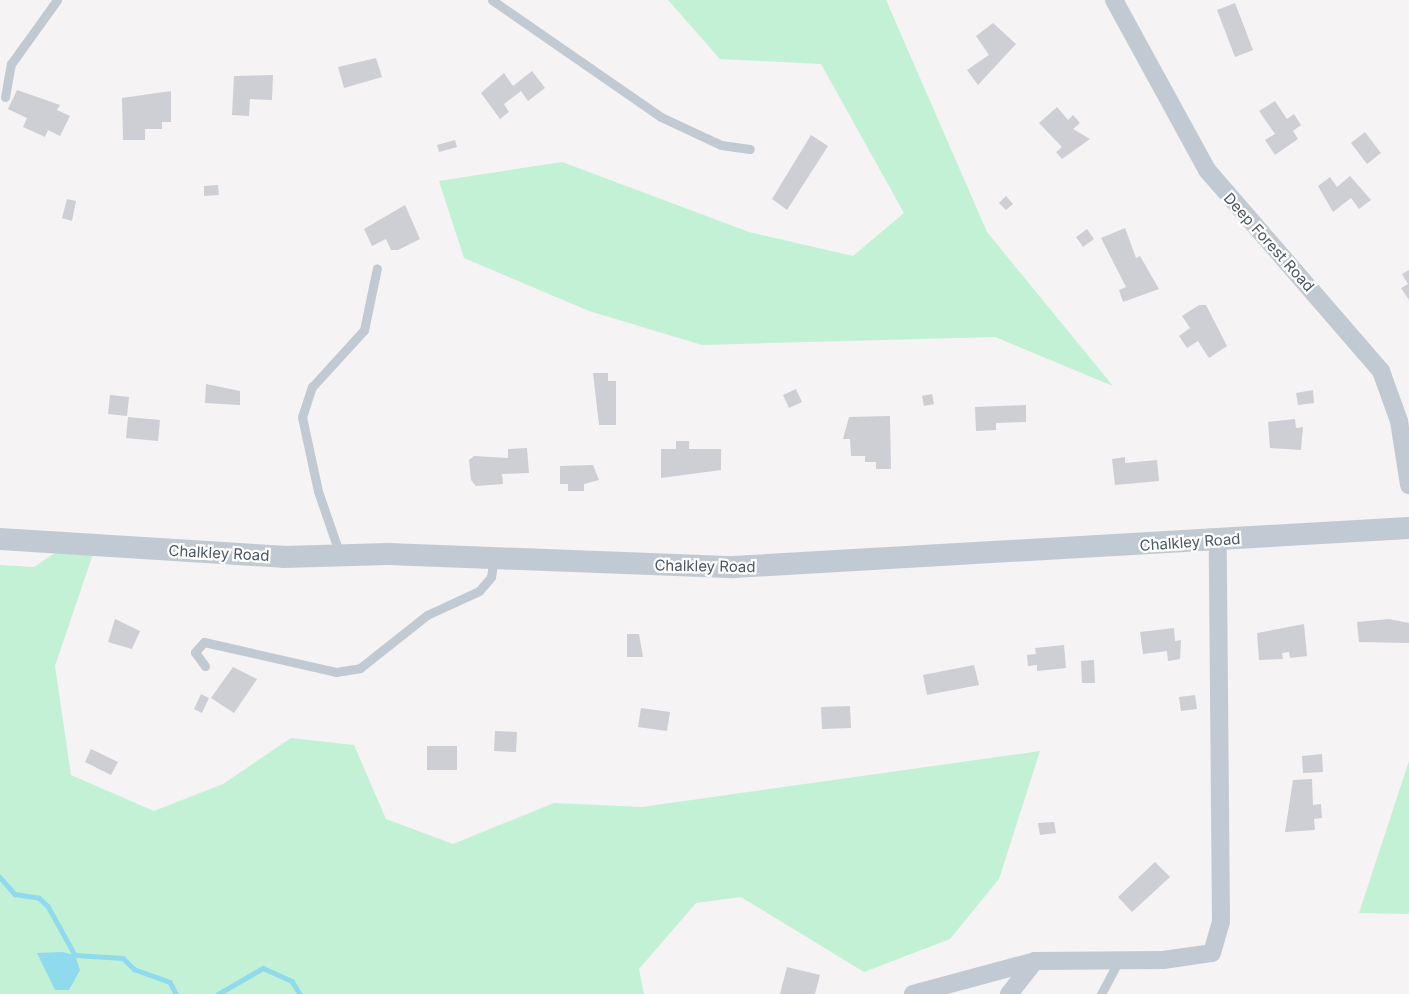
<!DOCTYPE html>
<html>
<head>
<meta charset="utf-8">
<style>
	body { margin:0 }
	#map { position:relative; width:1409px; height:994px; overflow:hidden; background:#f5f3f3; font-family:Inter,sans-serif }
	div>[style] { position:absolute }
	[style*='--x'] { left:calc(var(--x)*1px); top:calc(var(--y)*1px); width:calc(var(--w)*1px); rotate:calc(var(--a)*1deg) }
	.green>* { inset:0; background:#c3f1d5 }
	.water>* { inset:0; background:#90daee }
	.stream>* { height:4.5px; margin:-2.25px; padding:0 2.25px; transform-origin:2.25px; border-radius:2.25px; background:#90daee }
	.building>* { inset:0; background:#cdcfd5 }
	.service>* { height:9px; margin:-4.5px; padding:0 4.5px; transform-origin:4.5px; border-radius:4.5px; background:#c1cad2 }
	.minor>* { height:18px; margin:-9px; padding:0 9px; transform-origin:9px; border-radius:9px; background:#c1cad2 }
	.tertiary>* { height:22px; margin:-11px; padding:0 11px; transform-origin:11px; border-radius:11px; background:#c1cad2 }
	span { translate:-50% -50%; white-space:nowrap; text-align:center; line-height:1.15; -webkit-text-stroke:4.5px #fff; paint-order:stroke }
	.street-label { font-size:15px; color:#4a5661 }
</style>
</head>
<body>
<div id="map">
	<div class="green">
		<div style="clip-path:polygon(668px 0,886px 0,987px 232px,1113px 386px,995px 337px,702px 345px,589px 311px,464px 258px,439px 181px,562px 162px,749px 232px,853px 256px,904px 213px,821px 64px,720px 59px)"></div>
		<div style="clip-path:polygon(58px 551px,93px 554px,55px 666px,71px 775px,154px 811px,223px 784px,291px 738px,354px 745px,386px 819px,453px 844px,554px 803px,642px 807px,1040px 751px,999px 879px,950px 939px,864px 972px,741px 897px,696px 903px,639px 969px,644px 994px,0 994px,0 565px,34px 567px)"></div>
		<div style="clip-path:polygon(1409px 761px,1409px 914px,1359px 913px)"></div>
	</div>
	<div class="water">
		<div style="clip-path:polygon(63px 952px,75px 955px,80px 970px,69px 990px,55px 990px,37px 953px)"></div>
	</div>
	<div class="stream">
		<div style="--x:0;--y:877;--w:23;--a:49"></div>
		<div style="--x:15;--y:894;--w:24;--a:9"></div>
		<div style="--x:39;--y:898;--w:12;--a:42"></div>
		<div style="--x:48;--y:906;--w:56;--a:61.1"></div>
		<div style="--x:75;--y:955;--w:48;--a:3.6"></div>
		<div style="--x:123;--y:958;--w:16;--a:45"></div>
		<div style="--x:134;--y:969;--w:38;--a:20"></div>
		<div style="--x:170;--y:982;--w:13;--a:63"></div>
		<div style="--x:218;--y:994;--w:52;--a:-30"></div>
		<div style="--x:263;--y:968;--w:32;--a:24"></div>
		<div style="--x:292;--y:981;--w:15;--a:58"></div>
	</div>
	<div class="building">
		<div style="clip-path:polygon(1235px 3px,1253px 50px,1235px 57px,1217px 10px)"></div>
		<div style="clip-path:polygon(993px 23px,1016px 44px,978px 85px,967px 70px,989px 55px,976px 36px)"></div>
		<div style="clip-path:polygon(376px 58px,382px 77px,344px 88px,338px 67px)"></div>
		<div style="clip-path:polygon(532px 71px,545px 88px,528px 101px,521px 91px,504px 104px,509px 112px,500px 119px,481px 93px,504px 73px,513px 86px)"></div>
		<div style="clip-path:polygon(273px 75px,272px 100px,250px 99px,249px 116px,232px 115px,234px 76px)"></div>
		<div style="clip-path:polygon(17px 90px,60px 105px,57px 110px,70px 116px,60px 136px,48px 130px,45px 137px,23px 127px,27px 118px,8px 109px)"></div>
		<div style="clip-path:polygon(171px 91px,171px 122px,162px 122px,162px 129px,145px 129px,145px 140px,123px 140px,122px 98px)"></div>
		<div style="clip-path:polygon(1275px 101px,1287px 119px,1294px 114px,1301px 125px,1293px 131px,1298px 139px,1275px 155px,1265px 140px,1275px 134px,1259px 111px)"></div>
		<div style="clip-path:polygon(1057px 107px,1068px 120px,1073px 115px,1080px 123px,1073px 129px,1090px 139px,1062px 159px,1056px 152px,1062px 147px,1039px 123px)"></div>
		<div style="clip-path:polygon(1365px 132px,1381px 153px,1367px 164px,1351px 143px)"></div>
		<div style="clip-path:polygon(811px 135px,828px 146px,787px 210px,772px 199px)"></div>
		<div style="clip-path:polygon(455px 140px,457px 147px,439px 152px,437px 145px)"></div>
		<div style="clip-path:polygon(1350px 176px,1371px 200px,1359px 209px,1351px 198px,1333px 212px,1318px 186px,1330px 177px,1337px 187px)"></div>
		<div style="clip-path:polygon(218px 185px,219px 195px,204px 196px,204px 186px)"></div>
		<div style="clip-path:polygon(1006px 196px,1013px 204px,1006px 210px,999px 203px)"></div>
		<div style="clip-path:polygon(67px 199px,76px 201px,72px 221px,62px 218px)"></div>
		<div style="clip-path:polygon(405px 205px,420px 239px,398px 250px,391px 250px,386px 239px,372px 246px,364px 229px)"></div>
		<div style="clip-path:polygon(1125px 228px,1136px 258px,1140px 256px,1159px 289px,1123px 302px,1119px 290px,1126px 287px,1101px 238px)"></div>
		<div style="clip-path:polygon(1087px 229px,1094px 239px,1083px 247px,1076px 237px)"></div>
		<div style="clip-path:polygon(1409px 270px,1409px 300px,1401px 288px,1408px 284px,1402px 274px)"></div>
		<div style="clip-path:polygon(1199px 305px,1206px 305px,1227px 346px,1209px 358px,1198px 341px,1187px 348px,1179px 336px,1190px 328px,1182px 316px)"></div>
		<div style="clip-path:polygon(593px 373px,608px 373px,608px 381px,616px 381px,616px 425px,599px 425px)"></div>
		<div style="clip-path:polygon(206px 384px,240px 391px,240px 405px,205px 403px)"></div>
		<div style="clip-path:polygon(796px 389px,802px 402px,789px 408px,783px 395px)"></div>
		<div style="clip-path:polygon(1313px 390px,1314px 403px,1298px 405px,1296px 393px)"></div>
		<div style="clip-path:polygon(932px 394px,934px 404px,924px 406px,922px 396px)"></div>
		<div style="clip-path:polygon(110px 395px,129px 397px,127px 416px,108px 414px)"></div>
		<div style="clip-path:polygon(1026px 405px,1026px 422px,996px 423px,996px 430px,976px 431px,975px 407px)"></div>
		<div style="clip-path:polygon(890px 416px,891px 469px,876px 469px,876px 462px,865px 462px,865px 456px,851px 456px,850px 439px,843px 439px,849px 417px)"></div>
		<div style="clip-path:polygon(128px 417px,160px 420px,158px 441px,126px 438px)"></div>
		<div style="clip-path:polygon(1295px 419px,1296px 428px,1303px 427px,1301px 450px,1270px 448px,1268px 422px)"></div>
		<div style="clip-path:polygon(676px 441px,689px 441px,689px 449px,721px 449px,721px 470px,661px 478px,661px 449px,676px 449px)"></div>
		<div style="clip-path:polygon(527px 448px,529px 473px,502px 474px,503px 484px,476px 486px,471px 480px,469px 460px,474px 456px,508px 458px,508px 449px)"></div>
		<div style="clip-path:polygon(1125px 457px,1125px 463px,1157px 460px,1159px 481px,1115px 485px,1112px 459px)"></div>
		<div style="clip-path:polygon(593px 465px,599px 480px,584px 484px,584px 491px,568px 491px,568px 484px,560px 484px,560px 466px)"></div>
		<div style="clip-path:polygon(115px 619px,140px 631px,132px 649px,108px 642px)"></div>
		<div style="clip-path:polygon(1389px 619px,1409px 623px,1409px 643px,1359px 642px,1357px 622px)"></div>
		<div style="clip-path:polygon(1304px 624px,1307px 656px,1290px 658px,1289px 652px,1282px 653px,1283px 659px,1259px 660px,1257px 633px)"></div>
		<div style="clip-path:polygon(1174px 628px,1175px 641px,1181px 640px,1180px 659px,1168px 661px,1167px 651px,1143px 654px,1140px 632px)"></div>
		<div style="clip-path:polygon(627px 634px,639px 634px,643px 657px,627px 657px)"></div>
		<div style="clip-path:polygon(1064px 645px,1066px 668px,1037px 671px,1037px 665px,1028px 666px,1027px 655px,1036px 654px,1035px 648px)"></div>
		<div style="clip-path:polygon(1094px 660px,1095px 683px,1082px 683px,1081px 661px)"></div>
		<div style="clip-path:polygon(974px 665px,979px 685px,927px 695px,923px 675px)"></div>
		<div style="clip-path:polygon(233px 667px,257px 679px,234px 713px,211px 698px)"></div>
		<div style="clip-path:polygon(201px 694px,209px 698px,202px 713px,194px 709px)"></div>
		<div style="clip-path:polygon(1195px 695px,1197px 709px,1181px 711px,1179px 697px)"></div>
		<div style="clip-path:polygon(850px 706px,851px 728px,822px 729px,821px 707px)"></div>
		<div style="clip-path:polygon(641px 708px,670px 712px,667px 731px,638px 727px)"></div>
		<div style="clip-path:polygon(495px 731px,517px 732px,516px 752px,494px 751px)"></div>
		<div style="clip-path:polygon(427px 746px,457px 746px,457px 770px,427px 770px)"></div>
		<div style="clip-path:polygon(91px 749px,118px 762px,111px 775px,85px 762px)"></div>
		<div style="clip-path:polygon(1322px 754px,1323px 772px,1303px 773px,1302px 756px)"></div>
		<div style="clip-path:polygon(1312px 779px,1313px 805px,1321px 804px,1322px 818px,1314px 819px,1315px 830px,1285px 832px,1293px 780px)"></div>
		<div style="clip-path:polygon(1054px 822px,1056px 833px,1040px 835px,1038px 823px)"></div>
		<div style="clip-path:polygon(1155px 862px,1170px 877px,1132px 912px,1118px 897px)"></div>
		<div style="clip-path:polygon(787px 967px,820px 975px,815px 994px,780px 994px)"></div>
	</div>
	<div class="service">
		<div style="--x:492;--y:0;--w:206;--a:34.7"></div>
		<div style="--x:661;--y:117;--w:66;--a:25"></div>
		<div style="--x:721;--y:145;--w:29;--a:8"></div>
		<div style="--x:5;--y:97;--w:34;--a:-80"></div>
		<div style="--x:11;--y:64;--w:79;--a:-54.3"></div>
		<div style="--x:340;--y:555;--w:68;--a:-109"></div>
		<div style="--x:318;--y:491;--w:76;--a:-102.2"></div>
		<div style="--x:302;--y:417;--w:32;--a:-72"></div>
		<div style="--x:312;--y:387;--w:77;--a:-47.6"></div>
		<div style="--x:364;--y:330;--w:63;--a:-78.2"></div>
		<div style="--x:205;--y:666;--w:17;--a:-126"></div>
		<div style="--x:195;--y:652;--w:13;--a:-48"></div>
		<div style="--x:204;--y:642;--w:135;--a:12.8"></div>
		<div style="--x:336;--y:672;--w:24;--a:-9"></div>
		<div style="--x:360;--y:668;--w:85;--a:-38.3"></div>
		<div style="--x:427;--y:615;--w:57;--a:-24.8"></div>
		<div style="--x:479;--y:591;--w:18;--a:-49"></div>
		<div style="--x:491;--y:577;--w:18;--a:-81"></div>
		<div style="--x:1101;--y:994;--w:38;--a:-62"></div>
	</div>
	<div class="minor">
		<div style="--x:1114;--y:0;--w:194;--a:61.3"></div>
		<div style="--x:1207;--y:170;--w:266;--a:49.1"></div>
		<div style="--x:1381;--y:371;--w:53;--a:70.2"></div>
		<div style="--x:1399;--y:421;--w:65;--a:81.1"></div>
		<div style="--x:913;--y:994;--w:126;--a:-15.1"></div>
		<div style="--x:1009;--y:994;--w:42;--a:-51.8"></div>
		<div style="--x:1035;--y:961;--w:128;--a:-0.4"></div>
		<div style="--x:1163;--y:960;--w:49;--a:-8.1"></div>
		<div style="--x:1212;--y:953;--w:33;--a:-74"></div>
		<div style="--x:1221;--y:921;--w:381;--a:-90.5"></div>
	</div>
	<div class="tertiary">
		<div style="--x:0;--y:539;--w:284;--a:3.6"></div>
		<div style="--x:283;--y:557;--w:106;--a:-1.6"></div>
		<div style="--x:389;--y:554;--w:345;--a:2.2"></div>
		<div style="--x:734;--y:567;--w:676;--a:-3.31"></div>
	</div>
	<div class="street-label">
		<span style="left:1269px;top:242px;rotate:48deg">Deep Forest Road</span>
		<span style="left:1190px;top:542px;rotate:-4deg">Chalkley Road</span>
		<span style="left:219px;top:553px;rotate:3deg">Chalkley Road</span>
		<span style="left:705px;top:566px;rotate:1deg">Chalkley Road</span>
	</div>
</div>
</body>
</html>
